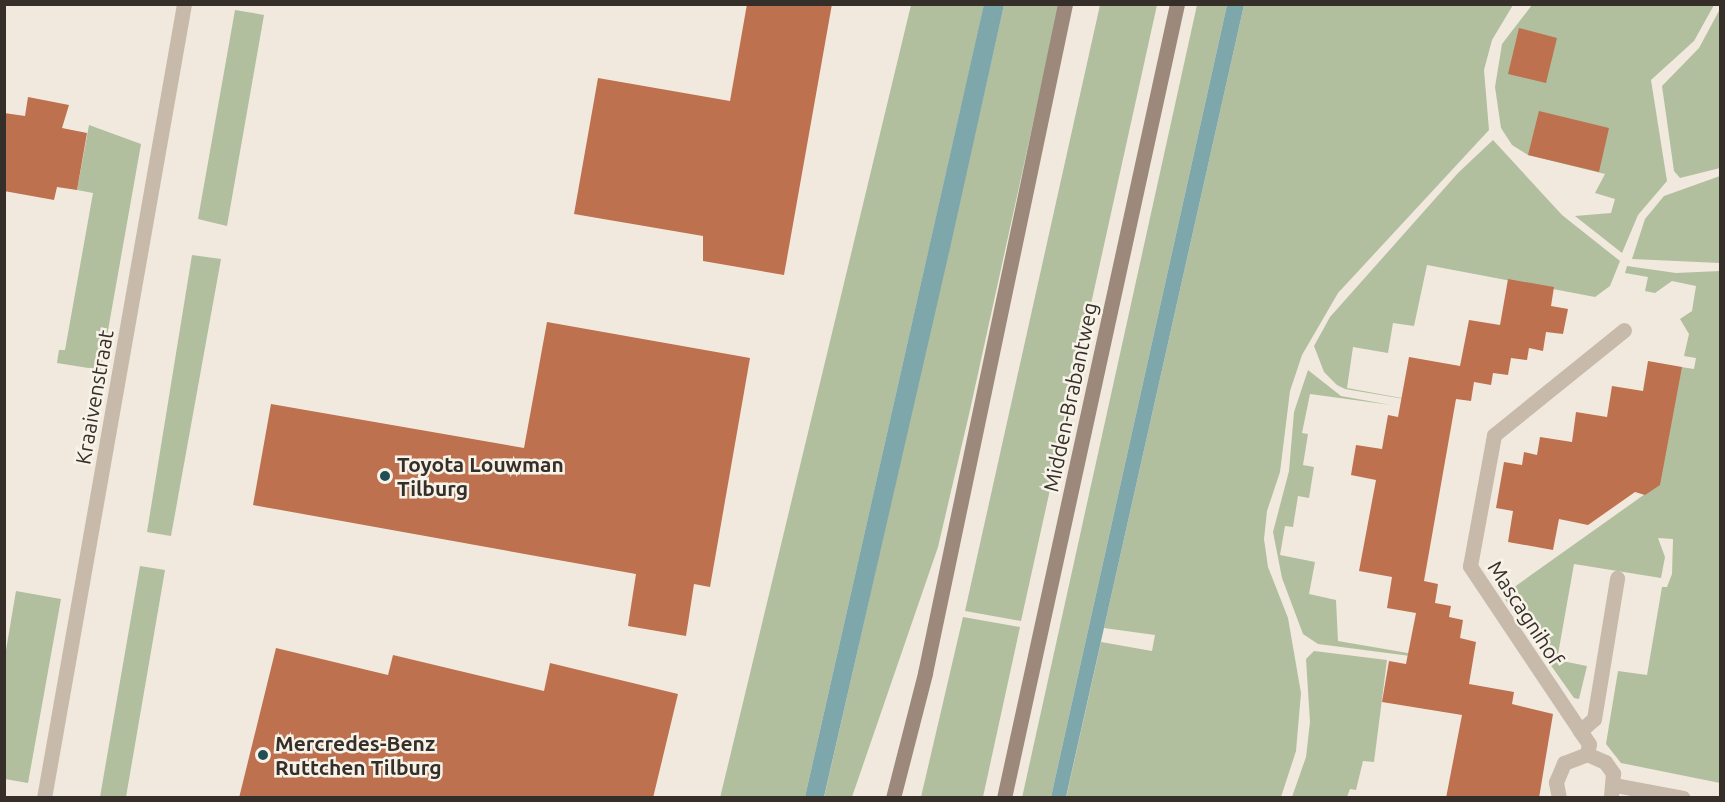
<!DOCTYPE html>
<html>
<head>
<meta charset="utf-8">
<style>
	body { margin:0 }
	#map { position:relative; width:1725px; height:802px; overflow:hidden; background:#f1e9dd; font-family:Ubuntu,sans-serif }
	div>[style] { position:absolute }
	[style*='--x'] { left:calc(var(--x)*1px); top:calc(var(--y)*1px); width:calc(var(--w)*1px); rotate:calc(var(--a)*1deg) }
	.green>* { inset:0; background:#b1bf9e }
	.water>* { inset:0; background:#7ea7ac }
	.building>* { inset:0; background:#be714e }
	.minor>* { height:15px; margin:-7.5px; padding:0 7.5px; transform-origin:7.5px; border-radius:7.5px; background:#c8baaa }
	.tertiary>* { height:15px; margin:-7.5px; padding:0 7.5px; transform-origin:7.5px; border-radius:7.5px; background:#c8baaa }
	.secondary>* { height:15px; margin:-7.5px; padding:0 7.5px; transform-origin:7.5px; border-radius:7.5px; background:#9c897b }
	.dots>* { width:16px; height:16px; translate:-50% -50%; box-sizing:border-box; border:3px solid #f8f3e9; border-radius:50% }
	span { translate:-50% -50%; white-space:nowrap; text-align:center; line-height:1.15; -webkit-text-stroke:5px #f8f3e9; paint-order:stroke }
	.street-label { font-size:21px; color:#362e29 }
	.poi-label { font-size:21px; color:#362e29; font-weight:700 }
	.left { translate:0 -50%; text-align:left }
	.frame { position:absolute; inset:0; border:6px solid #362e29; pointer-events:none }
</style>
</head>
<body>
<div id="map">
	<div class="green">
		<div style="clip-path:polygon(911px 5px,984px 5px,805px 797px,720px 798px)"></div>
		<div style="clip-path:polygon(1004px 5px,1059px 5px,970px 410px,938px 547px,852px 797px,824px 798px)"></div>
		<div style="clip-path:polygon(1100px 5px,1157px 5px,1021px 621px,965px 611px)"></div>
		<div style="clip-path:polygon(1197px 5px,1227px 5px,1051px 797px,1022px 798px)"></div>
		<div style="clip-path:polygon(1244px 5px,1513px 5px,1492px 40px,1484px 70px,1489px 130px,1338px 293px,1302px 355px,1290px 391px,1280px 472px,1267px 511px,1264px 539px,1268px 567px,1288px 618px,1301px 693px,1296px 751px,1281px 797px,1066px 798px,1101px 642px,1152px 651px,1155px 635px,1104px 628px)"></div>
		<div style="clip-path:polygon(1532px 5px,1714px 5px,1694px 41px,1651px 80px,1667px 181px,1638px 215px,1622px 253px,1575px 216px,1611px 213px,1615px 199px,1595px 193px,1605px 174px,1528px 155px,1512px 145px,1501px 128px,1495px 87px,1502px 44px)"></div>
		<div style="clip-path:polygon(1720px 9px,1720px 168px,1680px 178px,1674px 171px,1662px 86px,1699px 48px)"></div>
		<div style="clip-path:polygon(235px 10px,264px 15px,227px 226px,198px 219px)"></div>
		<div style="clip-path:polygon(89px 125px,141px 144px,101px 370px,57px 363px,59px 350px,65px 350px,93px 193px,77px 190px)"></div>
		<div style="clip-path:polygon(1493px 140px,1562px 215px,1620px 261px,1610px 286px,1595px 297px,1427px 265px,1414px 326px,1393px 323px,1388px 353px,1353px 347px,1347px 388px,1434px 404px,1345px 389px,1337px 385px,1324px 372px,1314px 346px,1330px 317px,1458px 173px)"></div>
		<div style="clip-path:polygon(1720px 176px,1720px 263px,1632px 259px,1645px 219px,1664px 196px)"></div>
		<div style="clip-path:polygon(192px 255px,221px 259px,171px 536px,147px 532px)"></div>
		<div style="clip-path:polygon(1627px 266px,1676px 273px,1720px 271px,1720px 783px,1621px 763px,1606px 744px,1618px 671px,1647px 675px,1662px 587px,1667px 587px,1672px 574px,1673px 539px,1658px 538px,1665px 557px,1661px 578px,1574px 564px,1557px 660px,1587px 666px,1579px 699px,1574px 698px,1545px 657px,1553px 651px,1517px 599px,1508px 604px,1503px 595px,1645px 494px,1663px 464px,1681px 367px,1694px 369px,1696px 358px,1684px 356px,1689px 334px,1680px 319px,1692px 311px,1696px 286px,1672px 281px,1655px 293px,1645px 291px,1648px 277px,1625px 273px)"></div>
		<div style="clip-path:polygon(1308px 370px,1341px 396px,1391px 405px,1310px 394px,1302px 433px,1308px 434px,1303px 465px,1314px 467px,1309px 498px,1298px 496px,1293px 527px,1285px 526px,1280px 555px,1315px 562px,1309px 594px,1336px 600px,1338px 641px,1472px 664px,1318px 644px,1303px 634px,1282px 578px,1273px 532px,1289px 471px,1294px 412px)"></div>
		<div style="clip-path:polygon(140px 566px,165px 570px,126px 797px,100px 797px)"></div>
		<div style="clip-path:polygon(16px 591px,61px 599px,28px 783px,5px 779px,5px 656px)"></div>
		<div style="clip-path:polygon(963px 617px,1020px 627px,983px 797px,921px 797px)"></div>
		<div style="clip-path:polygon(1314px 651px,1387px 660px,1374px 762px,1363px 761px,1356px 790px,1350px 789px,1347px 797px,1292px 797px,1306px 757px,1310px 722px,1306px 659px)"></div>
	</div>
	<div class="water">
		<div style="clip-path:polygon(984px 4px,1004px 5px,950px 248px,824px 797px,805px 797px)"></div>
		<div style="clip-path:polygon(1227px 5px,1244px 5px,1066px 797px,1051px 797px)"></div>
	</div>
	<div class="building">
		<div style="clip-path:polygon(747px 4px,832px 4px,784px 275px,703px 261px,703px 236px,574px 214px,598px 78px,730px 101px)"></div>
		<div style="clip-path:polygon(1519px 28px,1557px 38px,1546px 83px,1508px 74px)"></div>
		<div style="clip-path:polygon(28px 97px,69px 105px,62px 128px,87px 133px,77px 190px,57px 187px,54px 200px,4px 191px,4px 113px,25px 116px)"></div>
		<div style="clip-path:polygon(1539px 111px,1609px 128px,1599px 172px,1528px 155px)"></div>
		<div style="clip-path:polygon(1508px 279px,1554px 287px,1551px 306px,1568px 309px,1563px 334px,1546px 332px,1543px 351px,1529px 348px,1527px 360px,1511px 358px,1508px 375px,1493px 373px,1491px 385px,1474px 382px,1471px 401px,1456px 399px,1424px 581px,1438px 584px,1435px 603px,1451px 606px,1449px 617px,1463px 620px,1460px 638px,1476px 642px,1469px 684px,1514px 692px,1512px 704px,1553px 714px,1539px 798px,1446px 798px,1462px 715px,1382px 702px,1389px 661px,1406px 664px,1416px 613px,1387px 608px,1392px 577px,1359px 571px,1376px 480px,1351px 475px,1356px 445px,1382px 449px,1388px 415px,1398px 417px,1409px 357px,1460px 366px,1469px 320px,1500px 325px)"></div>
		<div style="clip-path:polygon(547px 322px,750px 358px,710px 587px,694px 584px,686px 636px,628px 626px,636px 574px,253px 505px,271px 404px,524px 448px)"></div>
		<div style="clip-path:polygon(1648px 361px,1682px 367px,1660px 485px,1645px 495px,1635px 492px,1588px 525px,1559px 519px,1553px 550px,1508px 542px,1513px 511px,1496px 508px,1504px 462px,1522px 465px,1524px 452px,1537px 455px,1540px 437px,1572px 442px,1576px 412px,1607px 417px,1612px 386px,1643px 391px)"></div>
		<div style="clip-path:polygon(276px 648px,388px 675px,393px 655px,544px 691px,550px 663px,678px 694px,653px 798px,239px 798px)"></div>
	</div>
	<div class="minor">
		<div style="--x:1580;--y:731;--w:18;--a:-41"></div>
		<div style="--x:1594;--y:719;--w:143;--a:-80.7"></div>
		<div style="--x:1587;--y:754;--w:10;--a:-79"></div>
		<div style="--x:1589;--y:744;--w:214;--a:-123.8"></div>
		<div style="--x:1470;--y:566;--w:133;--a:-79.6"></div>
		<div style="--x:1494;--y:435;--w:167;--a:-38.9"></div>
		<div style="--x:1615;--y:785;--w:69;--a:10.8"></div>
		<div style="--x:1559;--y:798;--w:16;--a:-101"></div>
		<div style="--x:1556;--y:782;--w:21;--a:-67"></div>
		<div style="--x:1564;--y:763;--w:25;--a:-21"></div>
		<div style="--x:1587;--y:754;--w:20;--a:24"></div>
		<div style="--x:1605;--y:762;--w:14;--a:54"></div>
		<div style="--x:1613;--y:773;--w:25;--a:95"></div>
	</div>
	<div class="tertiary">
		<div style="--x:44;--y:798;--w:806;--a:-80"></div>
	</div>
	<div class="secondary">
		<div style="--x:893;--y:798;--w:129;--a:-75.6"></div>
		<div style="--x:925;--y:673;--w:683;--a:-78.18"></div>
		<div style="--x:1004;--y:798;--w:813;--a:-77.71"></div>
	</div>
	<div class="dots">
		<div style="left:385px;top:476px;background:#214e55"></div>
		<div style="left:263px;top:755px;background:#214e55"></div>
	</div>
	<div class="street-label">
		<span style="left:94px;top:397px;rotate:-80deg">Kraaivenstraat</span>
		<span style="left:1070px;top:397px;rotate:-78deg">Midden-Brabantweg</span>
		<span style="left:1526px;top:613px;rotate:57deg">Mascagnihof</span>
	</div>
	<div class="poi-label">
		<span class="left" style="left:397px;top:476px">Toyota Louwman<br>Tilburg</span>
		<span class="left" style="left:275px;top:755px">Mercredes-Benz<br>Ruttchen Tilburg</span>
	</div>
	<div class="frame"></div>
</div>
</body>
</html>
